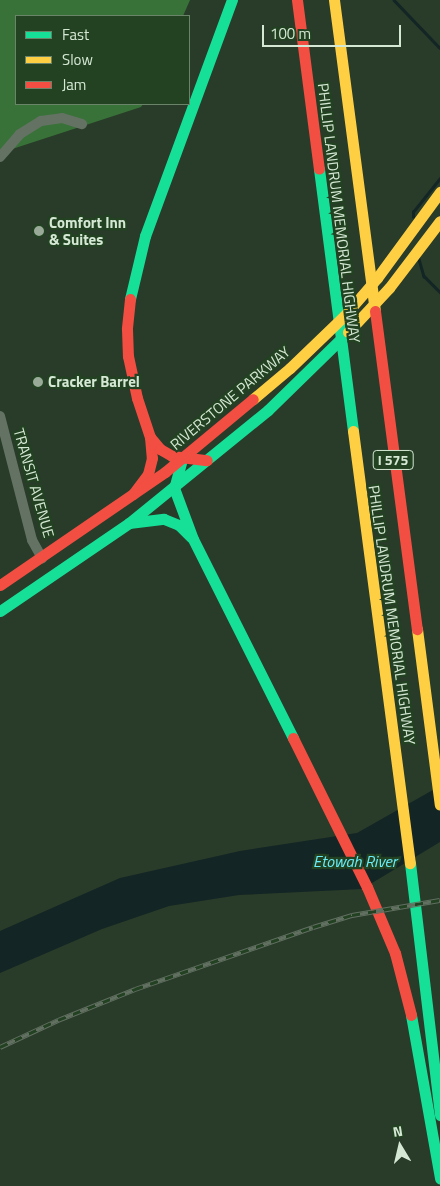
<!DOCTYPE html>
<html>
<head>
<meta charset="utf-8">
<style>
	body { margin:0 }
	#map { position:relative; width:440px; height:1186px; overflow:hidden; background:#293b29; font-family:"Titillium Web",sans-serif }
	div>[style] { position:absolute }
	[style*='--x'] { left:calc(var(--x)*1px); top:calc(var(--y)*1px); width:calc(var(--w)*1px); rotate:calc(var(--a)*1deg) }
	.forest>* { inset:0; background:#397239 }
	.water>* { inset:0; background:#132524 }
	.stream>* { height:2.5px; margin:-1.25px; padding:0 1.25px; transform-origin:1.25px; border-radius:1.25px; background:#132524 }
	.street>* { height:10px; margin:-5px; padding:0 5px; transform-origin:5px; border-radius:5px; background:#647264 }
	.fast>* { height:11px; margin:-5.5px; padding:0 5.5px; transform-origin:5.5px; border-radius:5.5px; background:#16e098 }
	.slow>* { height:11px; margin:-5.5px; padding:0 5.5px; transform-origin:5.5px; border-radius:5.5px; background:#ffcf43 }
	.jam>* { height:11px; margin:-5.5px; padding:0 5.5px; transform-origin:5.5px; border-radius:5.5px; background:#f24e42 }
	.rail>* { height:4.5px; margin-top:-2.25px; transform-origin:0; background:repeating-linear-gradient(90deg,#224222 0 8px,#617061 0 16px); box-sizing:border-box; border-block:1px solid #617061 }
	.dots>* { width:14px; height:14px; translate:-50% -50%; box-sizing:border-box; border:2px solid #224222; border-radius:50% }
	span { translate:-50% -50%; white-space:nowrap; text-align:center; line-height:1.15; -webkit-text-stroke:4.5px #224222; paint-order:stroke }
	.shield-label span { padding:1px 4px; background:#224222; border:1px solid; border-radius:4px; -webkit-text-stroke-width:0 }
	.shield-label { font-size:14px; color:#d5e8d4; font-weight:700 }
	.street-label { font-size:15px; color:#d5e8d4 }
	.poi-label { font-size:15px; color:#d5e8d4; font-weight:700 }
	.left { translate:0 -50%; text-align:left }
	.water-label { font-size:16px; color:#68edfa; font-style:italic }
	.legend { position:absolute; left:15px; top:15px; width:175px; height:90px; box-sizing:border-box; background:#224222; border:1px solid #6a8469; margin:0; padding:6px 9px; list-style:none; font-size:15px; color:#d5e8d4 }
	.legend li { display:flex; align-items:center; gap:10px; height:25px }
	.legend b { width:25px; border:1px solid #6a8469 }
	.north { position:absolute; left:375px; top:1121px; width:50px; height:50px; -webkit-text-stroke:4px #224222; paint-order:stroke; rotate:351deg; font-size:14px; font-weight:700; line-height:20px; text-align:center; color:#d5e8d4 }
	.north::after { content:''; display:block; margin:auto; width:18px; height:22px; background:#d5e8d4; clip-path:polygon(50% 0,100% 100%,50% 72%,0 100%) }
	.scale { position:absolute; left:262px; top:25px; width:139px; height:22px; box-sizing:border-box; border:2px solid #d5e8d4; border-top:0; padding-left:6px; font-size:15px; line-height:18px; white-space:nowrap; color:#d5e8d4; -webkit-text-stroke:4px #224222; paint-order:stroke }
</style>
</head>
<body>
<div id="map">
	<div class="forest">
		<div style="clip-path:polygon(0 0,190px 0,183px 16px,16px 16px,16px 104px,143px 104px,141px 107px,0 153px)"></div>
	</div>
	<div class="water">
		<div style="clip-path:polygon(440px 786px,440px 842px,362px 889px,239px 895px,169px 906px,102px 929px,0 973px,0 931px,120px 878px,240px 851px,357px 833px)"></div>
	</div>
	<div class="stream">
		<div style="--x:394;--y:0;--w:66;--a:46.2"></div>
		<div style="--x:413;--y:217;--w:5;--a:-90"></div>
		<div style="--x:413;--y:212;--w:43;--a:-51.5"></div>
		<div style="--x:419;--y:259;--w:18;--a:74"></div>
		<div style="--x:424;--y:276;--w:23;--a:45"></div>
	</div>
	<div class="street">
		<div style="--x:0;--y:157;--w:30;--a:-49"></div>
		<div style="--x:20;--y:134;--w:25;--a:-32"></div>
		<div style="--x:41;--y:121;--w:21;--a:-8"></div>
		<div style="--x:62;--y:118;--w:21;--a:17"></div>
		<div style="--x:0;--y:416;--w:128;--a:75.5"></div>
		<div style="--x:32;--y:540;--w:21;--a:61"></div>
	</div>
	<div class="fast">
		<div style="--x:319;--y:169;--w:264;--a:82.6"></div>
		<div style="--x:130;--y:299;--w:65;--a:-76.6"></div>
		<div style="--x:145;--y:236;--w:252;--a:-69.8"></div>
		<div style="--x:182;--y:459;--w:30;--a:105"></div>
		<div style="--x:174;--y:488;--w:54;--a:69.6"></div>
		<div style="--x:193;--y:539;--w:223;--a:63.3"></div>
		<div style="--x:129;--y:523;--w:35;--a:-7"></div>
		<div style="--x:164;--y:519;--w:16;--a:22"></div>
		<div style="--x:179;--y:525;--w:17;--a:45"></div>
		<div style="--x:0;--y:611;--w:156;--a:-34.3"></div>
		<div style="--x:129;--y:523;--w:179;--a:-39.1"></div>
		<div style="--x:268;--y:410;--w:112;--a:-44.3"></div>
		<div style="--x:410;--y:863;--w:254;--a:83.2"></div>
		<div style="--x:411;--y:1015;--w:166;--a:79.9"></div>
	</div>
	<div class="slow">
		<div style="--x:334;--y:0;--w:314;--a:82.5"></div>
		<div style="--x:348;--y:332;--w:60;--a:-47"></div>
		<div style="--x:389;--y:288;--w:84;--a:-52.7"></div>
		<div style="--x:253;--y:399;--w:48;--a:-40"></div>
		<div style="--x:290;--y:368;--w:75;--a:-43.9"></div>
		<div style="--x:344;--y:316;--w:50;--a:-49"></div>
		<div style="--x:377;--y:278;--w:107;--a:-53.8"></div>
		<div style="--x:353;--y:431;--w:436;--a:82.5"></div>
		<div style="--x:417;--y:629;--w:177;--a:82.6"></div>
	</div>
	<div class="jam">
		<div style="--x:297;--y:0;--w:170;--a:82.6"></div>
		<div style="--x:130;--y:299;--w:30;--a:96"></div>
		<div style="--x:127;--y:329;--w:27;--a:88"></div>
		<div style="--x:128;--y:356;--w:43;--a:77.9"></div>
		<div style="--x:137;--y:398;--w:41;--a:71.6"></div>
		<div style="--x:150;--y:437;--w:21;--a:85"></div>
		<div style="--x:152;--y:458;--w:16;--a:104"></div>
		<div style="--x:148;--y:474;--w:25;--a:127"></div>
		<div style="--x:375;--y:311;--w:321;--a:82.5"></div>
		<div style="--x:150;--y:437;--w:16;--a:50"></div>
		<div style="--x:160;--y:449;--w:14;--a:30"></div>
		<div style="--x:172;--y:456;--w:35;--a:7"></div>
		<div style="--x:0;--y:585;--w:200;--a:-34.4"></div>
		<div style="--x:165;--y:472;--w:114;--a:-39.7"></div>
		<div style="--x:293;--y:738;--w:166;--a:63.6"></div>
		<div style="--x:367;--y:887;--w:72;--a:67"></div>
		<div style="--x:395;--y:953;--w:64;--a:75.5"></div>
	</div>
	<div class="rail">
		<div style="--x:0;--y:1047;--w:64;--a:-25"></div>
		<div style="--x:58;--y:1020;--w:83;--a:-21.9"></div>
		<div style="--x:135;--y:989;--w:188;--a:-19.2"></div>
		<div style="--x:313;--y:927;--w:41;--a:-17.1"></div>
		<div style="--x:352;--y:915;--w:89;--a:-9.7"></div>
	</div>
	<div class="dots">
		<div style="left:39px;top:231px;background:#99ab98"></div>
		<div style="left:38px;top:382px;background:#99ab98"></div>
	</div>
	<div class="shield-label">
		<span style="left:393px;top:460px">I 575</span>
	</div>
	<div class="street-label">
		<span style="left:339px;top:213px;rotate:83deg">PHILLIP LANDRUM MEMORIAL HIGHWAY</span>
		<span style="left:230px;top:398px;rotate:-40deg">RIVERSTONE PARKWAY</span>
		<span style="left:34px;top:483px;rotate:74deg">TRANSIT AVENUE</span>
		<span style="left:392px;top:615px;rotate:82deg">PHILLIP LANDRUM MEMORIAL HIGHWAY</span>
	</div>
	<div class="poi-label">
		<span class="left" style="left:49px;top:231px">Comfort Inn<br>&amp; Suites</span>
		<span class="left" style="left:48px;top:382px">Cracker Barrel</span>
	</div>
	<div class="water-label">
		<span style="left:355px;top:861px">Etowah River</span>
	</div>
	<ul class="legend">
	<li><b style="height:6px;background:#16e098"></b>Fast</li>
	<li><b style="height:6px;background:#ffcf43"></b>Slow</li>
	<li><b style="height:6px;background:#f24e42"></b>Jam</li>
	</ul>
	<div class="north">N</div>
	<div class="scale">100 m</div>
</div>
</body>
</html>
